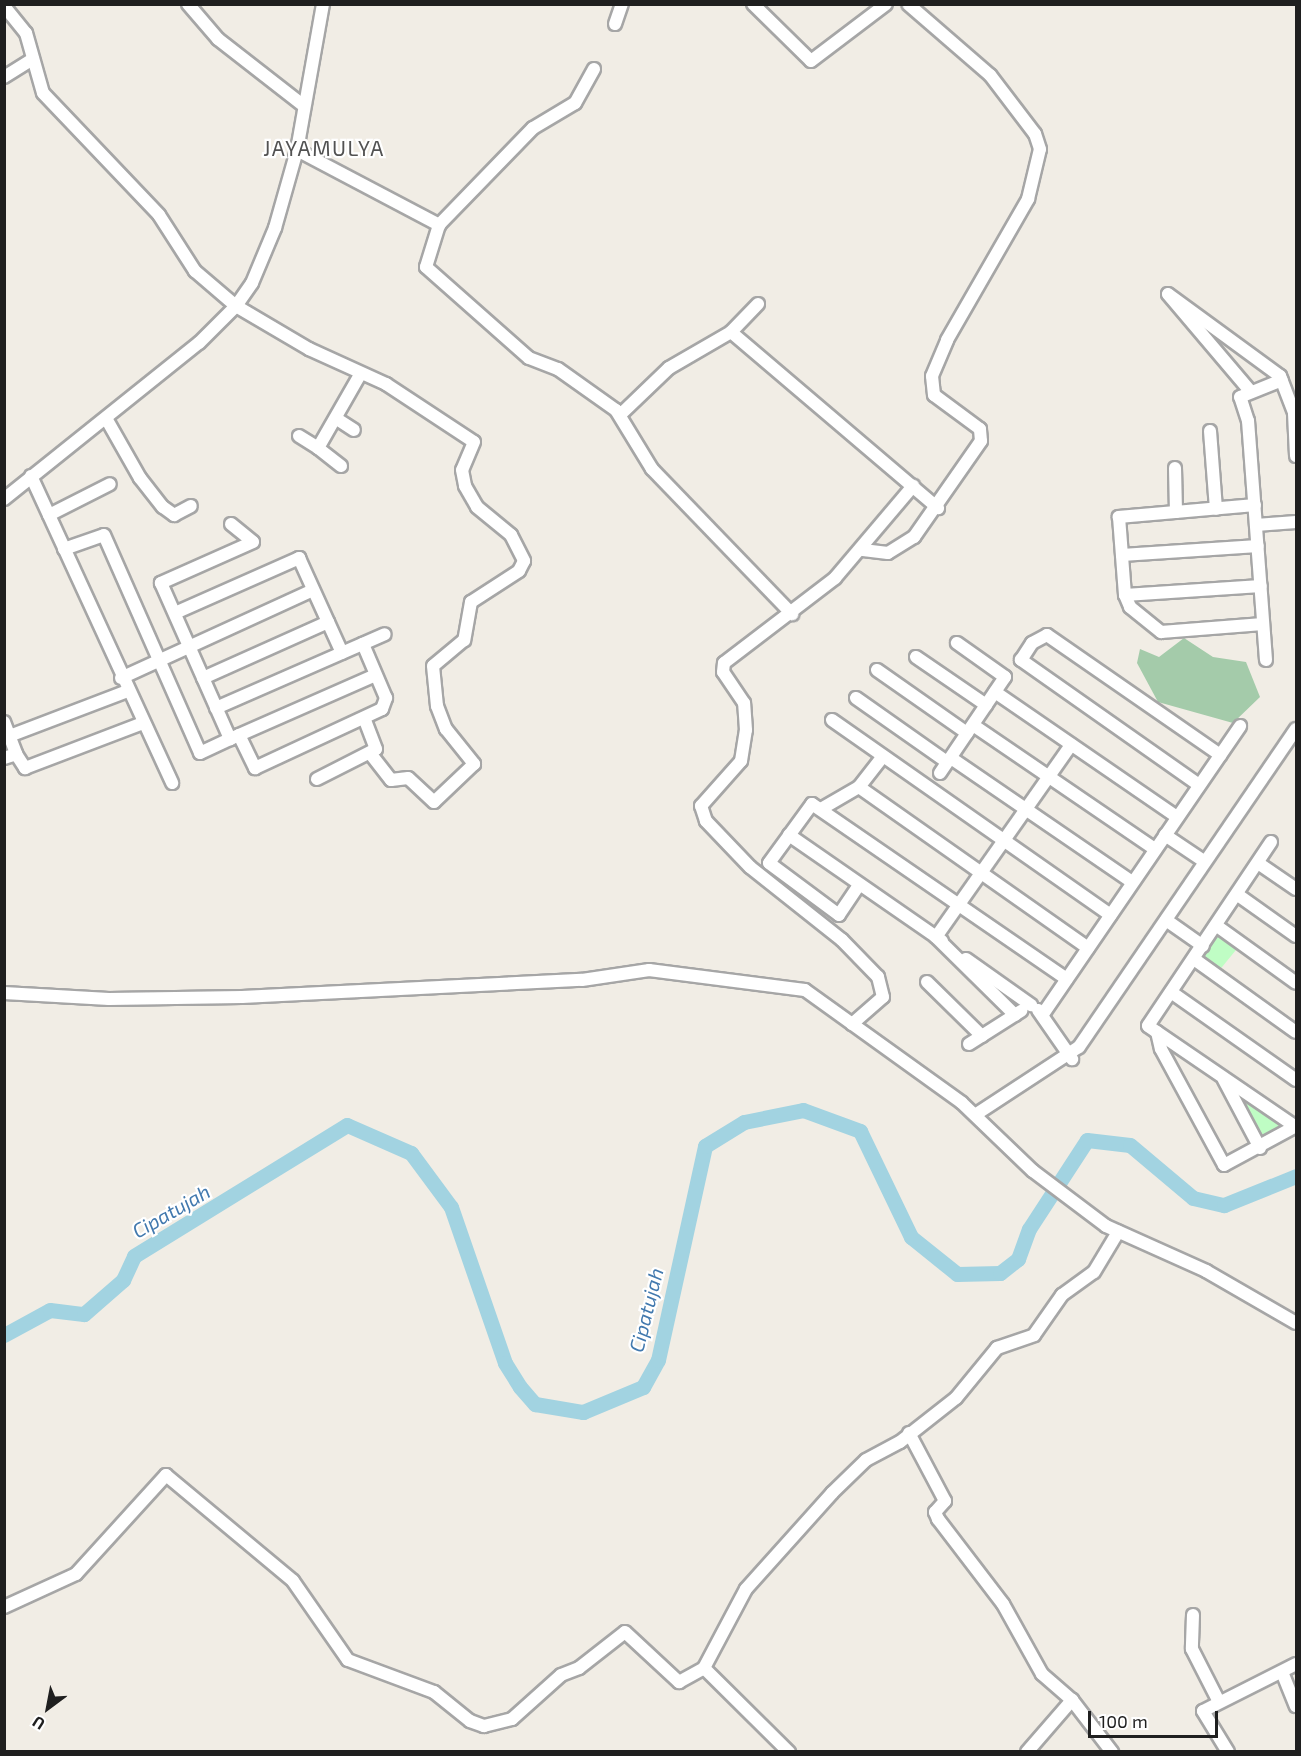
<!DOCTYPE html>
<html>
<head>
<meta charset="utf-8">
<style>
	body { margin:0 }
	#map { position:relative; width:1301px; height:1756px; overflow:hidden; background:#f1ede5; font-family:"Exo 2",sans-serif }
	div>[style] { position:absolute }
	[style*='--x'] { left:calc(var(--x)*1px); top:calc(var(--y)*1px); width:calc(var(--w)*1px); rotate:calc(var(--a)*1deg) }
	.cemetery>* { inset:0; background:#a4cbaa }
	.park>* { inset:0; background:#bffdc4 }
	.river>* { height:15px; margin:-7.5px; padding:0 7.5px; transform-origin:7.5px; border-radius:7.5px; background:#a2d3e1 }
	.roads { filter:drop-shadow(2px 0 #a6a6a6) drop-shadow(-2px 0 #a6a6a6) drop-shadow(0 2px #a6a6a6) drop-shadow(0 -2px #a6a6a6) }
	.minor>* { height:12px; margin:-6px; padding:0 6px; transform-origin:6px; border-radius:6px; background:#fff }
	span { translate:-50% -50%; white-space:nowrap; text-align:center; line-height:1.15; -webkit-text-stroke:4.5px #fff; paint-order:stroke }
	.water-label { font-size:20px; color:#4279ae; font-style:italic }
	.quarter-label { font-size:21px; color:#525252; letter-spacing:1.5px }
	.frame { position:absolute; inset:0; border:6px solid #1f1f1f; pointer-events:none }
	.north { position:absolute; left:18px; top:1678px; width:60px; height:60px; -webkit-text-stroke:4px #fff; paint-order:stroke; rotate:212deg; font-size:16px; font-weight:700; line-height:24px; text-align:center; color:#1f1f1f }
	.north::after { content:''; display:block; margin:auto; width:21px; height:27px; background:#1f1f1f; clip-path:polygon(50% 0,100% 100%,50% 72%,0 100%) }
	.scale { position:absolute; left:1088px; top:1711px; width:130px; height:27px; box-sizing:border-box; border:3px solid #1f1f1f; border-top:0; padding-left:8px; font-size:18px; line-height:21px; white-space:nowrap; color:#1f1f1f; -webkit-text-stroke:4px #fff; paint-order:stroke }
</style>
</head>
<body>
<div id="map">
	<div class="cemetery">
		<div style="clip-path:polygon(1184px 638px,1213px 657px,1246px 662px,1260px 697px,1233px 723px,1158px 702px,1137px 663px,1140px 649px,1159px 657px)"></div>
	</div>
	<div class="park">
		<div style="clip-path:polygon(1218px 929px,1240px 945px,1218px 972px,1197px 959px)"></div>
		<div style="clip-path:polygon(1227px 1082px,1293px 1127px,1260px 1146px)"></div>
	</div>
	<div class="river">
		<div style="--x:4;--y:1335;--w:52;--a:-28.5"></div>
		<div style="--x:50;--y:1310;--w:34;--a:7"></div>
		<div style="--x:84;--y:1314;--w:52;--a:-41.1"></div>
		<div style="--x:123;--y:1280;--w:26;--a:-65"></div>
		<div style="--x:134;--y:1256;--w:250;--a:-31.6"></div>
		<div style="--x:347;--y:1125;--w:70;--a:23.6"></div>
		<div style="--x:411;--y:1153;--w:67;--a:53.5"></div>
		<div style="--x:451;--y:1207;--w:165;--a:70.9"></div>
		<div style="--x:505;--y:1363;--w:28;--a:58"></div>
		<div style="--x:520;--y:1387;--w:23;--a:49"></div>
		<div style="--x:535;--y:1404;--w:49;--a:9.5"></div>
		<div style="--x:583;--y:1412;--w:65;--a:-22.6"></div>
		<div style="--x:643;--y:1387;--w:31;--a:-61"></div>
		<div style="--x:658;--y:1360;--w:219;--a:-77.6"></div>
		<div style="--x:705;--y:1146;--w:46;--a:-31.6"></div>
		<div style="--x:744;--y:1122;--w:60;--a:-11.5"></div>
		<div style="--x:803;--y:1110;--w:61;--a:20.2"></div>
		<div style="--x:860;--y:1131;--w:118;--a:64.3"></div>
		<div style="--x:911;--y:1237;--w:59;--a:38.8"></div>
		<div style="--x:957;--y:1274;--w:43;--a:-1.3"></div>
		<div style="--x:1000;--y:1273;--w:23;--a:-38"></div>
		<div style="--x:1018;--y:1259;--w:32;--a:-70"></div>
		<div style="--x:1029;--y:1229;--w:106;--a:-56.9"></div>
		<div style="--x:1087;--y:1140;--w:43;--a:6.6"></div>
		<div style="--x:1130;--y:1145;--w:82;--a:40.1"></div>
		<div style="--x:1193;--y:1198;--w:32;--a:13"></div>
		<div style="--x:1224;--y:1205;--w:78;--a:-21.9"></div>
	</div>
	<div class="roads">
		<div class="minor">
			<div style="--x:188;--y:4;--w:46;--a:49.4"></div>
			<div style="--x:218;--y:39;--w:109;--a:37.9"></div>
			<div style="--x:753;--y:4;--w:81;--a:44.5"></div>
			<div style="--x:811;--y:61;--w:94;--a:-37.2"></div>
			<div style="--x:4;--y:6;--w:35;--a:51"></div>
			<div style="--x:26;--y:33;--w:62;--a:74.2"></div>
			<div style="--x:43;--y:93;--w:168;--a:46.4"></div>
			<div style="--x:159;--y:215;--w:67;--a:57.3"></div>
			<div style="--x:195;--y:271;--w:54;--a:40.5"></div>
			<div style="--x:236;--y:306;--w:85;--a:30.5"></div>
			<div style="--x:309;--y:349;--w:85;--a:24.4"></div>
			<div style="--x:386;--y:384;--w:105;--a:33.4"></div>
			<div style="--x:474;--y:442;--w:30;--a:113"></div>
			<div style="--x:462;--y:470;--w:16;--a:79"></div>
			<div style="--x:465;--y:486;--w:24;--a:60"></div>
			<div style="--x:477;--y:507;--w:44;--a:39.5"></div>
			<div style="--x:511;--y:535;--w:29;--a:63"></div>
			<div style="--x:524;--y:561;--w:11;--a:117"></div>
			<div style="--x:519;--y:571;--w:57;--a:147.1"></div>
			<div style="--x:471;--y:602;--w:39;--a:100"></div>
			<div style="--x:464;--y:640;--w:40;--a:140"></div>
			<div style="--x:433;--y:666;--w:40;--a:84.3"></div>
			<div style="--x:437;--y:706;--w:25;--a:69"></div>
			<div style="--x:446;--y:729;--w:45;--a:51.3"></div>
			<div style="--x:474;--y:764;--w:55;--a:136.5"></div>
			<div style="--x:434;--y:802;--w:35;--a:-137"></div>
			<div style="--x:408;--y:778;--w:17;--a:173"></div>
			<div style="--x:391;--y:780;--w:33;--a:-128"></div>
			<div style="--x:615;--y:24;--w:21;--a:-71"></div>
			<div style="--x:594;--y:69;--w:39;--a:119"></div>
			<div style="--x:575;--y:103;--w:49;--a:149.2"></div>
			<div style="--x:533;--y:128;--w:135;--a:134.1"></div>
			<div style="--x:439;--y:225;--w:44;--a:107.2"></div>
			<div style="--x:426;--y:267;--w:137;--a:41.5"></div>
			<div style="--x:529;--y:358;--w:31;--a:21"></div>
			<div style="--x:558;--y:369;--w:71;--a:35.3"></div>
			<div style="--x:616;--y:410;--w:69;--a:58.6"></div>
			<div style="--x:652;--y:469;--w:202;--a:46"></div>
			<div style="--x:4;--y:77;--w:34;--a:-32"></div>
			<div style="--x:297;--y:150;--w:161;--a:27.8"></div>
			<div style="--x:731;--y:332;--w:272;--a:40.4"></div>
			<div style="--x:1251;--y:392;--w:128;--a:-130.3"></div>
			<div style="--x:1168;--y:294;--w:139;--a:36.2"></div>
			<div style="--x:1280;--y:376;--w:40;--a:69"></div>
			<div style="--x:1294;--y:413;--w:43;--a:87.3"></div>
			<div style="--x:620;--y:415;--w:68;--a:-43.8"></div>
			<div style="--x:669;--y:368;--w:72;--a:-30.1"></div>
			<div style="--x:731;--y:332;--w:39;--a:-46"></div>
			<div style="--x:337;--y:419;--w:20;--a:33"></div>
			<div style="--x:107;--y:420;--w:67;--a:60.4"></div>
			<div style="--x:140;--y:478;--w:37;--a:52"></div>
			<div style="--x:163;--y:507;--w:14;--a:36"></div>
			<div style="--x:174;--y:515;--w:19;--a:-28"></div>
			<div style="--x:1210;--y:431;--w:78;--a:85.6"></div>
			<div style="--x:299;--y:436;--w:22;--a:32"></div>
			<div style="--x:341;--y:466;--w:29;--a:-142"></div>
			<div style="--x:318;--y:448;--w:86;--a:-60.2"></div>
			<div style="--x:1175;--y:468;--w:44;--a:88.7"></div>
			<div style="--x:31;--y:476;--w:338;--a:65.3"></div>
			<div style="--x:4;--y:499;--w:250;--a:-38.7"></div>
			<div style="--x:199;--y:343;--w:52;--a:-45"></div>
			<div style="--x:236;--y:306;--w:28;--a:-55"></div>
			<div style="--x:252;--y:283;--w:60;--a:-67.3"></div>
			<div style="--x:275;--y:228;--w:81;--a:-74.2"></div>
			<div style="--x:297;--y:150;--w:148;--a:-79.9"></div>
			<div style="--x:1255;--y:505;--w:137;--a:175"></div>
			<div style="--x:1119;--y:517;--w:78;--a:85.6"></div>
			<div style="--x:1125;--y:595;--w:13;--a:67"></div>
			<div style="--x:1130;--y:607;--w:40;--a:39"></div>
			<div style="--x:1161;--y:632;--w:102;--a:-4.5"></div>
			<div style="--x:49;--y:515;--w:68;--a:-26.9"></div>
			<div style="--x:231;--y:524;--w:28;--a:39"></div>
			<div style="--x:253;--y:542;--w:101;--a:156"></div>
			<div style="--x:161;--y:583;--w:171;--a:66.1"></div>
			<div style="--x:230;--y:739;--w:159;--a:-23.7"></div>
			<div style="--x:1256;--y:525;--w:40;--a:-4.3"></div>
			<div style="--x:64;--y:549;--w:42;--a:-19.3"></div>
			<div style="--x:104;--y:535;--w:238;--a:66.2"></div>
			<div style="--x:200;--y:753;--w:33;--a:-25"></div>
			<div style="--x:863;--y:550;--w:25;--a:7"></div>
			<div style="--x:888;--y:553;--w:31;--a:-32"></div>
			<div style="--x:914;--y:537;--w:117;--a:-55.1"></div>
			<div style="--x:981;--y:441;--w:12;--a:-95"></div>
			<div style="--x:980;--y:429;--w:57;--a:-143.5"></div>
			<div style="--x:934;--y:395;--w:19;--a:-96"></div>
			<div style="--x:932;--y:376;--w:39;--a:-67"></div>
			<div style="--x:947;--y:340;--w:163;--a:-60.1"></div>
			<div style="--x:1028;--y:199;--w:51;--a:-76.5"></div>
			<div style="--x:1040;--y:149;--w:16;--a:-108"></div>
			<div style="--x:1035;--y:134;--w:74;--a:-127.3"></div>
			<div style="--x:990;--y:75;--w:108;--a:-139.1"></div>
			<div style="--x:1122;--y:555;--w:136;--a:-3.8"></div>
			<div style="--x:1125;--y:595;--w:136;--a:-3.8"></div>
			<div style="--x:175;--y:613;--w:136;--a:-23.9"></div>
			<div style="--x:299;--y:558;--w:104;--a:65.6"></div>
			<div style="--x:916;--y:657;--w:85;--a:34.4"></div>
			<div style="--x:1266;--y:660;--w:240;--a:-94.3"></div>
			<div style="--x:1248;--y:421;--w:25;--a:-108"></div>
			<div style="--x:1240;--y:397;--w:45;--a:-22"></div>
			<div style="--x:877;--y:670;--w:110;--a:35"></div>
			<div style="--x:121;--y:678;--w:211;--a:-24.6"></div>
			<div style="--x:203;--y:678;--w:137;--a:-24.1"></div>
			<div style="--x:995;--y:692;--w:221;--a:34.5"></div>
			<div style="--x:856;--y:698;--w:111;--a:35.1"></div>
			<div style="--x:216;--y:708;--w:184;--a:-23.6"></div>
			<div style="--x:832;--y:720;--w:340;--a:35"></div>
			<div style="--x:4;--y:722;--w:34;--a:69"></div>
			<div style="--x:973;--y:725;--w:220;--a:34.3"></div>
			<div style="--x:12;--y:735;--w:124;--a:-20.8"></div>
			<div style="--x:239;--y:735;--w:37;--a:64"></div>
			<div style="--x:255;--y:768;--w:140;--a:-24.9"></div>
			<div style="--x:382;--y:709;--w:12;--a:-70"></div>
			<div style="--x:386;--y:698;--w:59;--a:-113.1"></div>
			<div style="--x:4;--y:758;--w:13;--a:-18"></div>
			<div style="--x:16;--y:754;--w:17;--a:57"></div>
			<div style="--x:25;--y:768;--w:126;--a:-20.9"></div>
			<div style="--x:951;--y:758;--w:219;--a:34.4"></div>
			<div style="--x:940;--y:773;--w:116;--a:-55.9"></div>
			<div style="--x:1005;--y:677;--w:59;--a:-144.7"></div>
			<div style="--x:317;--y:779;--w:66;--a:-27"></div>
			<div style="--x:376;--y:749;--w:33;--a:-111"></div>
			<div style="--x:1199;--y:785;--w:218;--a:-144.9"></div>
			<div style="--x:1021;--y:660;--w:20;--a:-57"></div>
			<div style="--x:1032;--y:643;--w:17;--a:-28"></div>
			<div style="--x:1047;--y:635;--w:211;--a:34.7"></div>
			<div style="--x:859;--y:787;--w:280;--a:35.1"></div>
			<div style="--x:821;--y:809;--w:44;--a:-30.1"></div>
			<div style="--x:859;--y:787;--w:39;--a:-52"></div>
			<div style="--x:789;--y:835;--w:186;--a:34.7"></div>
			<div style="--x:1165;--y:835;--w:48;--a:34"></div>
			<div style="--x:1271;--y:842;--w:221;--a:123.8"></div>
			<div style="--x:1148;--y:1026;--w:179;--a:34.3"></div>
			<div style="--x:1258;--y:863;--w:46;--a:34.4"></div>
			<div style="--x:859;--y:885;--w:36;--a:124"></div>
			<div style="--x:839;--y:915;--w:87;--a:-143.4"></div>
			<div style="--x:769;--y:863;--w:73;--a:-53.9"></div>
			<div style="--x:812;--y:804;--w:309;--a:34.5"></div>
			<div style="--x:1238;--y:895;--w:71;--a:35.3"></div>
			<div style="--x:1166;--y:920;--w:45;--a:35.1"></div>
			<div style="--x:1217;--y:926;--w:97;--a:35.8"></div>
			<div style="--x:966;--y:959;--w:80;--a:35.3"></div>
			<div style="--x:1194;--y:959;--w:125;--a:35.6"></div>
			<div style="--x:927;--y:982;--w:77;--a:44.5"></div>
			<div style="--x:1171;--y:992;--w:153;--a:35.1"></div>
			<div style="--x:4;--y:993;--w:105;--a:3.3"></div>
			<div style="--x:109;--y:999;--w:133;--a:-0.9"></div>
			<div style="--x:242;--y:997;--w:340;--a:-2.9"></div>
			<div style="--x:582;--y:980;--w:68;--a:-8.5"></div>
			<div style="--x:649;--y:970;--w:157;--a:7.3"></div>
			<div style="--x:805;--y:990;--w:193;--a:35.7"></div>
			<div style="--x:962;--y:1103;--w:98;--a:43.8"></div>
			<div style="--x:1033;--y:1171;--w:91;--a:37"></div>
			<div style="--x:1106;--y:1226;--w:110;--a:24.2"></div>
			<div style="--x:1206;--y:1271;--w:104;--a:30"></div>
			<div style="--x:1038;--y:1010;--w:60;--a:55.2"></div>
			<div style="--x:1043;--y:1014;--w:349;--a:-55.6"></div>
			<div style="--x:1015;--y:1015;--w:111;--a:-135.4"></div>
			<div style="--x:936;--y:937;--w:235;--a:-54.9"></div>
			<div style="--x:852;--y:1024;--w:41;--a:-41.1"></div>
			<div style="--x:883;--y:997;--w:21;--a:-104"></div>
			<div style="--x:878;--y:977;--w:52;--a:-134.2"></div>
			<div style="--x:842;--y:940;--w:117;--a:-141.6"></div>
			<div style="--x:750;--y:867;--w:64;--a:-133.7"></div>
			<div style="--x:706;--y:821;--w:16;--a:-108"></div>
			<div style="--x:701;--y:806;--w:60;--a:-48.4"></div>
			<div style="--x:741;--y:761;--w:31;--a:-81"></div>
			<div style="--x:746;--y:730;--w:27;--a:-94"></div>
			<div style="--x:744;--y:703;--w:37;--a:-124"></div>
			<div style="--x:723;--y:672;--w:9;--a:-84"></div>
			<div style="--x:724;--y:663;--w:140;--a:-37.4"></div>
			<div style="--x:835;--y:578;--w:121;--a:-49.7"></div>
			<div style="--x:1157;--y:1032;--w:17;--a:77"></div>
			<div style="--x:1161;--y:1049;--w:132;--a:61.5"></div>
			<div style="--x:1224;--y:1165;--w:82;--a:-28.4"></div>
			<div style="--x:969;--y:1044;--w:62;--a:-32.4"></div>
			<div style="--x:1224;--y:1080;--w:77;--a:62.1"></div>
			<div style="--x:975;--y:1115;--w:124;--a:-33.2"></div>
			<div style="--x:1079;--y:1047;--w:385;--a:-55.7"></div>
			<div style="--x:909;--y:1433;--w:77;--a:62.1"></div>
			<div style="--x:945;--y:1501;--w:15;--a:132"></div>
			<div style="--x:935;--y:1512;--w:8;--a:67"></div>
			<div style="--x:938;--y:1519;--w:107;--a:52.6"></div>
			<div style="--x:1003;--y:1604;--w:80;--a:60.9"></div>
			<div style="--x:1042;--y:1674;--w:40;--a:41"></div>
			<div style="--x:1072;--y:1700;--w:66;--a:52.4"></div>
			<div style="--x:4;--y:1607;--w:79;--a:-24.6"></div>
			<div style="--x:76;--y:1574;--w:134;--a:-47.7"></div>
			<div style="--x:166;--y:1475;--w:165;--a:39.8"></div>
			<div style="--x:293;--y:1581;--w:96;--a:55.2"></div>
			<div style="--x:348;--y:1660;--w:92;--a:20.4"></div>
			<div style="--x:434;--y:1692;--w:46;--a:38.9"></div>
			<div style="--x:470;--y:1721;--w:15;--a:20"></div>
			<div style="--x:484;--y:1726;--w:29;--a:-14"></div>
			<div style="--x:512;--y:1719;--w:66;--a:-41.9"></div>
			<div style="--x:561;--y:1675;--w:19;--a:-21"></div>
			<div style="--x:579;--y:1668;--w:58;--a:-38"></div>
			<div style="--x:625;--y:1632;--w:74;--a:42.8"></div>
			<div style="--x:679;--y:1682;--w:29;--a:-29"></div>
			<div style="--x:704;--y:1668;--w:120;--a:44.7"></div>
			<div style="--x:1193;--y:1615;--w:34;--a:92"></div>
			<div style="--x:1192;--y:1649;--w:59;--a:63"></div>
			<div style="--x:704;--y:1668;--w:89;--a:-62"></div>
			<div style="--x:746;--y:1589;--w:129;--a:-48.1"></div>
			<div style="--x:832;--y:1493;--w:47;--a:-44.1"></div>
			<div style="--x:866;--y:1460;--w:38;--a:-28"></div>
			<div style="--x:900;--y:1442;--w:71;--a:-38.2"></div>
			<div style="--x:956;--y:1398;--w:65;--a:-50.6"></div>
			<div style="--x:997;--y:1348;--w:39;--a:-19"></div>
			<div style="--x:1034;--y:1335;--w:49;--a:-55"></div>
			<div style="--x:1062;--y:1295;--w:39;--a:-36"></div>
			<div style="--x:1094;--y:1272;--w:47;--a:-59"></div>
			<div style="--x:1282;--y:1672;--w:37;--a:68"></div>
			<div style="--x:1027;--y:1752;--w:69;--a:-49.1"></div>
			<div style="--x:1228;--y:1752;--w:48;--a:-121.4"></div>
			<div style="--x:1203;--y:1711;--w:104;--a:-26.8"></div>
		</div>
	</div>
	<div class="water-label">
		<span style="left:171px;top:1211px;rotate:-30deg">Cipatujah</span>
		<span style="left:646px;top:1310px;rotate:-76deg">Cipatujah</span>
	</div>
	<div class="quarter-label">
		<span style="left:324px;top:148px">JAYAMULYA</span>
	</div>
	<div class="frame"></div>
	<div class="north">U</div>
	<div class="scale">100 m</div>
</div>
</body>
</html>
